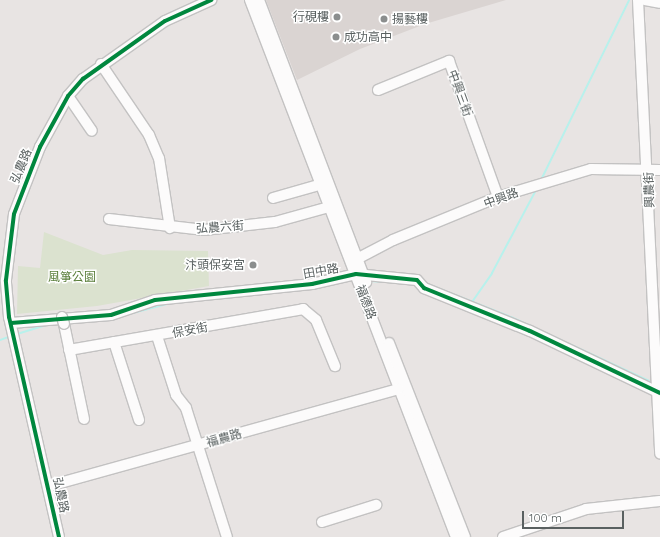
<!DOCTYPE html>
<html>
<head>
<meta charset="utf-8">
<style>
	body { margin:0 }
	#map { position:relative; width:660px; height:537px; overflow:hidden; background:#e8e4e3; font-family:Quicksand,"Noto Sans TC",sans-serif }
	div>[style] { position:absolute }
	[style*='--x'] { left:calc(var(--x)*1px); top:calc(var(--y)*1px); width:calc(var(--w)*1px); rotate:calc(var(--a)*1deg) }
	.education>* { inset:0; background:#dad4d2 }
	.green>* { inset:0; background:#dbe2cf }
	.stream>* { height:2px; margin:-1px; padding:0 1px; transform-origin:1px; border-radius:1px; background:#b8f1ec }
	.roads { filter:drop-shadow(1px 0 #c3c2c2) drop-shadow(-1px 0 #c3c2c2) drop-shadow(0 1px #c3c2c2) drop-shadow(0 -1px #c3c2c2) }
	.minor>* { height:10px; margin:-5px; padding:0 5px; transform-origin:5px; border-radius:5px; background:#fcfbfb }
	.bridges { filter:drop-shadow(1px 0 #c3c2c2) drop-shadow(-1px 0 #c3c2c2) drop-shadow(0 1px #c3c2c2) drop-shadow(0 -1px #c3c2c2) }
	.minor-bridge>* { height:10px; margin:-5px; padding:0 5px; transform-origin:5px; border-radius:5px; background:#fcfbfb }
	.cycleway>* { height:4px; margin:-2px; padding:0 2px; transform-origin:2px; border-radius:2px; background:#00873e }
	.dots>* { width:11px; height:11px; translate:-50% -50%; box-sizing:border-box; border:2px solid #fff; border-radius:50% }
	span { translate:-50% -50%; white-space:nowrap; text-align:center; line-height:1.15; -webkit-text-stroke:3px #fff; paint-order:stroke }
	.poi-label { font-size:12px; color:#596060 }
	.right { translate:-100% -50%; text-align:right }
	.left { translate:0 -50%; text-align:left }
	.street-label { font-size:12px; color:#596060 }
	.park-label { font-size:12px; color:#5a7e3a }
	.scale { position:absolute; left:522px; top:511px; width:102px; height:18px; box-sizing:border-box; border:2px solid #596060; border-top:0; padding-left:5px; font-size:12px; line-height:14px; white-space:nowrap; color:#596060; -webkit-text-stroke:3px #fff; paint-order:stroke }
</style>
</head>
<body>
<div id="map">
	<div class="education">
		<div style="clip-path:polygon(266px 0,506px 0,425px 24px,360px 49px,297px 80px)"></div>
	</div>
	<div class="green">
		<div style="clip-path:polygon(44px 232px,103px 255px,132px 250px,208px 251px,209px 286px,97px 306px,17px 314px,18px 266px,40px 268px)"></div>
	</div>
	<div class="stream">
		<div style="--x:541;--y:180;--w:200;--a:-63.9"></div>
		<div style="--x:369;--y:281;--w:22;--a:3"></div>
		<div style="--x:425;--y:283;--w:92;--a:21.6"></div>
		<div style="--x:511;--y:317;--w:157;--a:24.8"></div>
		<div style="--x:472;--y:302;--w:35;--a:-55"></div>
		<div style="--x:492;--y:273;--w:94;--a:-62.1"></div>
		<div style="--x:129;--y:314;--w:43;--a:-14.7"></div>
		<div style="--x:80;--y:322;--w:25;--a:-5"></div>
		<div style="--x:17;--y:334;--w:34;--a:-17"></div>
		<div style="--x:0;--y:340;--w:12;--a:-20"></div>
	</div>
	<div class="roads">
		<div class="minor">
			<div style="--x:250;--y:0;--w:575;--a:69.01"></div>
			<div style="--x:259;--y:0;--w:302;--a:69.2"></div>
			<div style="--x:638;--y:0;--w:454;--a:87.2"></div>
			<div style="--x:645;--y:0;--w:15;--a:11"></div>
			<div style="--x:101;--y:64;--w:86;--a:55.9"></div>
			<div style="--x:149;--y:135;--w:25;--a:67"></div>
			<div style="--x:159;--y:158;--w:71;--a:81.1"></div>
			<div style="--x:378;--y:90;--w:77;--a:-22.2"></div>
			<div style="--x:449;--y:61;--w:145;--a:70.2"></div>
			<div style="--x:68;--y:96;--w:42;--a:55.6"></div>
			<div style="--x:273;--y:198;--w:48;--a:-15.8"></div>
			<div style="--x:109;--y:219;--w:96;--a:6.6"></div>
			<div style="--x:204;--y:230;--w:71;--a:-6.4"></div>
			<div style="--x:275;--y:222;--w:56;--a:-15.5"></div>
			<div style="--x:353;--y:261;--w:45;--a:-27.7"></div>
			<div style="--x:393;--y:240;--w:113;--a:-22.3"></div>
			<div style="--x:498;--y:197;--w:97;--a:-16.8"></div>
			<div style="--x:591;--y:169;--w:69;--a:0.8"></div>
			<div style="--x:11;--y:323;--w:100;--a:-4.6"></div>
			<div style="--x:111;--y:315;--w:46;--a:-18.8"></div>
			<div style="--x:155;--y:300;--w:158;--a:-5.8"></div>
			<div style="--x:312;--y:284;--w:45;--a:-12.8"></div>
			<div style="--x:356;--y:274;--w:61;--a:5.6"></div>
			<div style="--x:417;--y:280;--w:11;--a:49"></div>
			<div style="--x:424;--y:288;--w:114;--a:22.1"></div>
			<div style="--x:530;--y:331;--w:144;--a:25.5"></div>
			<div style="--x:64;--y:324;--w:97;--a:78.1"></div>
			<div style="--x:157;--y:336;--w:62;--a:72.1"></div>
			<div style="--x:176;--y:395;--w:16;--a:52"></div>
			<div style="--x:186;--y:408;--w:135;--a:72.4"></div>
			<div style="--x:114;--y:342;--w:82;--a:72.2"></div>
			<div style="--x:389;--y:343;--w:208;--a:68.6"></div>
			<div style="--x:69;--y:350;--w:238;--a:-9.9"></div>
			<div style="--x:303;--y:309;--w:17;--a:40"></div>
			<div style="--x:316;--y:320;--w:50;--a:67.6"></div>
			<div style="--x:49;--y:486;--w:362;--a:-15.5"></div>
			<div style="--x:322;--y:522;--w:57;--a:-17.5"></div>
			<div style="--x:59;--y:537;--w:226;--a:-102.8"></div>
			<div style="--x:9;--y:317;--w:37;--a:-95"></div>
			<div style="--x:6;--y:280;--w:66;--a:-83.1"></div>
			<div style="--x:14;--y:214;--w:72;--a:-68.8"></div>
			<div style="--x:40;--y:147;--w:58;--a:-61.2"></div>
			<div style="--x:68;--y:96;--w:23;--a:-49"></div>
			<div style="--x:83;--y:79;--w:100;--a:-35.3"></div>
			<div style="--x:165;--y:21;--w:51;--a:-24.5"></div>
			<div style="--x:503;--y:537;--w:88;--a:-18.6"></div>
			<div style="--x:586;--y:509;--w:74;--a:-6.2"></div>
		</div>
	</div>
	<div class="bridges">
		<div class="minor-bridge">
			<div style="--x:62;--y:317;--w:7;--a:74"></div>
		</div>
	</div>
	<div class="cycleway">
		<div style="--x:11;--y:323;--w:100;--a:-4.6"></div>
		<div style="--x:111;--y:315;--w:46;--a:-18.8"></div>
		<div style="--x:155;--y:300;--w:158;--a:-5.8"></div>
		<div style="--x:312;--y:284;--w:45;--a:-12.8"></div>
		<div style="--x:356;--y:274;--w:61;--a:5.6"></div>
		<div style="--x:417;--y:280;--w:11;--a:49"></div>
		<div style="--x:424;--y:288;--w:114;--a:22.1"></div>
		<div style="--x:530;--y:331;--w:144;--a:25.5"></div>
		<div style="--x:59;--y:537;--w:226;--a:-102.8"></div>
		<div style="--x:9;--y:317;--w:37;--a:-95"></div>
		<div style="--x:6;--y:280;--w:66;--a:-83.1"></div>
		<div style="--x:14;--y:214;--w:72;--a:-68.8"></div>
		<div style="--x:40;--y:147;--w:58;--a:-61.2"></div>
		<div style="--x:68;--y:96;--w:23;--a:-49"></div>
		<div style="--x:83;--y:79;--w:100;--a:-35.3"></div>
		<div style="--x:165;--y:21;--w:51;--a:-24.5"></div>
	</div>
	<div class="dots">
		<div style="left:337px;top:17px;background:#8b8e8e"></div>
		<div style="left:384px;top:19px;background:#8b8e8e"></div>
		<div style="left:336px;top:37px;background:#8b8e8e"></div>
		<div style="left:253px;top:265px;background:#8b8e8e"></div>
	</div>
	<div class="poi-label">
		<span class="right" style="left:329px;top:17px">行硯樓</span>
		<span class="left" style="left:392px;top:19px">揚藝樓</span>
		<span class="left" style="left:344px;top:37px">成功高中</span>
		<span class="right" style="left:245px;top:265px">汴頭保安宮</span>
	</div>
	<div class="street-label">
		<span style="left:460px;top:93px;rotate:70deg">中興三街</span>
		<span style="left:21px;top:166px;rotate:-67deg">弘農路</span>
		<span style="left:649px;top:190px;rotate:-92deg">興農街</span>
		<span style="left:501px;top:198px;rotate:-20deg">中興路</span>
		<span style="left:220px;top:227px;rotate:-4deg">弘農六街</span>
		<span style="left:321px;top:271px;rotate:-10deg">田中路</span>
		<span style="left:366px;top:302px;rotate:69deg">福德路</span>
		<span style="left:190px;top:330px;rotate:-11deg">保安街</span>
		<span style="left:224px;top:438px;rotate:-16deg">福農路</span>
		<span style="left:61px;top:495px;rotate:78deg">弘農路</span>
	</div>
	<div class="park-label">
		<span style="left:72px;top:277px">風箏公園</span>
	</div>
	<div class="scale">100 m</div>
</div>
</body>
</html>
